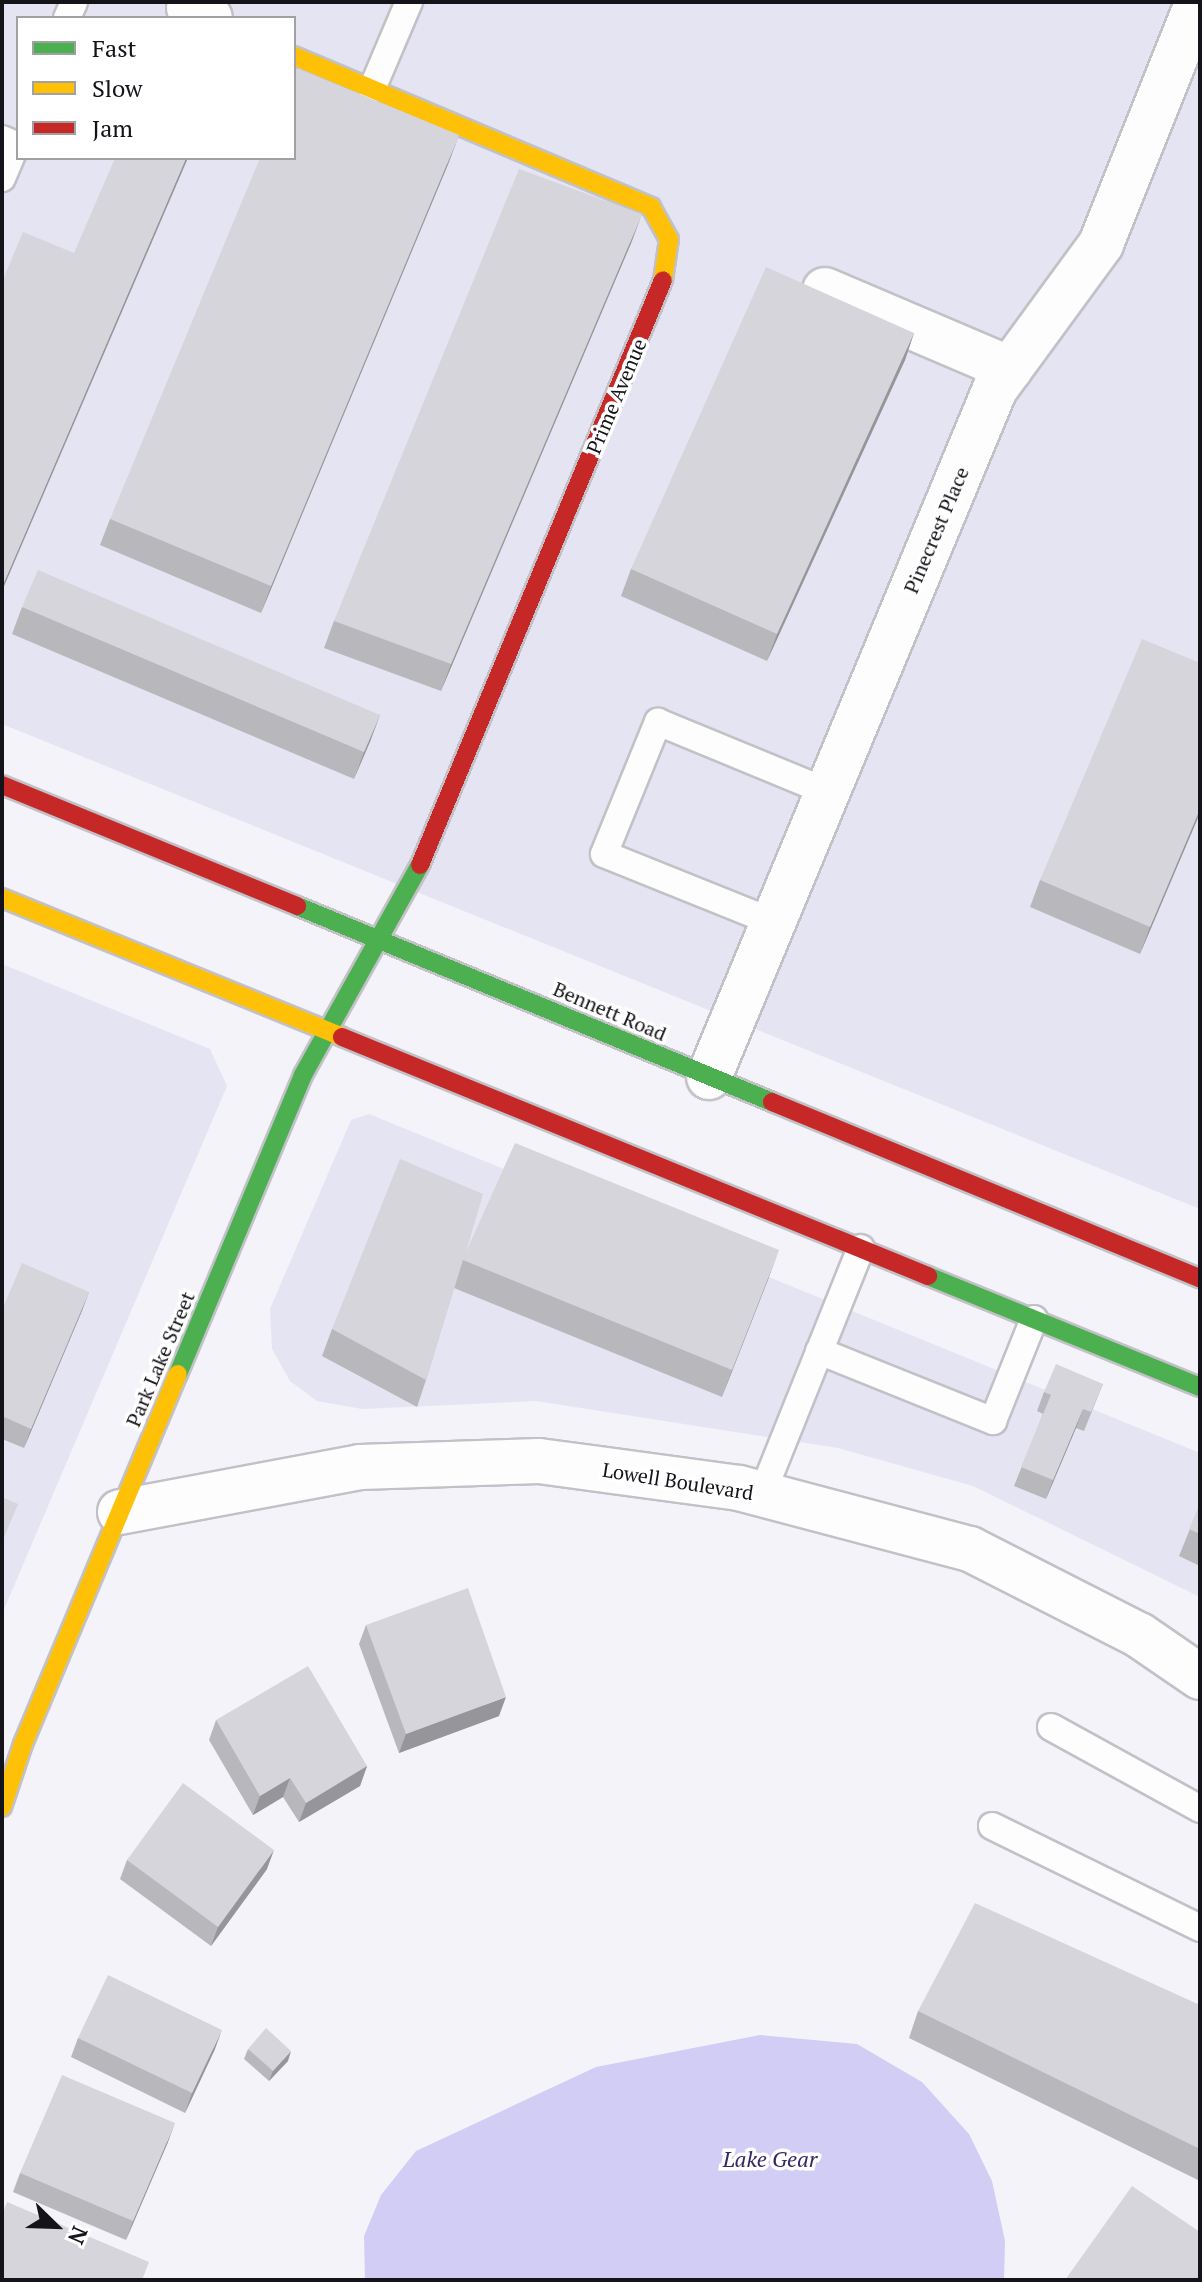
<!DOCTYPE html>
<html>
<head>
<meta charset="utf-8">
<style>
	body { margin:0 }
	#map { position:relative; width:1202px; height:2282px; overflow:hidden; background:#f4f3fa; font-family:"PT Serif",serif }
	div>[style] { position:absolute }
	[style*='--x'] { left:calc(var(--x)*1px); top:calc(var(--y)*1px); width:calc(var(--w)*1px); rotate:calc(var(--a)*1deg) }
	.built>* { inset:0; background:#e5e4f2 }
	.water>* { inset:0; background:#d2cdf4 }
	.roads { filter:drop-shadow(2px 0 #c1c1c7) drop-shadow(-2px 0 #c1c1c7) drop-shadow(0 2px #c1c1c7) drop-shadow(0 -2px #c1c1c7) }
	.lane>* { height:26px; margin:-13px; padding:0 13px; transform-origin:13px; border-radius:13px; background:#fdfdfe }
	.street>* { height:44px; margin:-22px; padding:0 22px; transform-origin:22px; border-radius:22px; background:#fdfdfe }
	.fast>* { height:18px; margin:-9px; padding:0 9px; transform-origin:9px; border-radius:9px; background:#4caf50 }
	.slow>* { height:18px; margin:-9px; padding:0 9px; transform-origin:9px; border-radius:9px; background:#ffc107 }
	.jam>* { height:18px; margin:-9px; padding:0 9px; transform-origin:9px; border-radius:9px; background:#c62828 }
	.wall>* { inset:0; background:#b8b7bc }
	.shaded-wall>* { inset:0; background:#969599 }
	.building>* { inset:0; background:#d6d5db }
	span { translate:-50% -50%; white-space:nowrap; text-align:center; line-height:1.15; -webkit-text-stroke:7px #fff; paint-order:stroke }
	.street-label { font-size:20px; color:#141319 }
	.water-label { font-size:22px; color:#362965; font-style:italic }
	.frame { position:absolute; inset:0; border:4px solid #141319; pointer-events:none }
	.legend { position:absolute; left:16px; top:16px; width:280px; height:144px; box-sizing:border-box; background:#fff; border:2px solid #a1a1a3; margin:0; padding:10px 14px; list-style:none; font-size:24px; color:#141319 }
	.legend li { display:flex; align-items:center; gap:16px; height:40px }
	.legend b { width:40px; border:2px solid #a1a1a3 }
	.north { position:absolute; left:16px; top:2186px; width:80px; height:80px; -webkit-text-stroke:6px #fff; paint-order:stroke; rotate:113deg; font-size:22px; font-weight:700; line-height:32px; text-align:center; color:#141319 }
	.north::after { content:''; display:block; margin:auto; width:28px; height:36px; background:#141319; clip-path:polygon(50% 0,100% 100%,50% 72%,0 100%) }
</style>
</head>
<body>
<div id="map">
	<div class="built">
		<div style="clip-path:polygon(evenodd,2px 2px,1200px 2px,1200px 1209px,2px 724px,2px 2px,18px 18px,294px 18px,294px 158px,18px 158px,18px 18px)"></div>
		<div style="clip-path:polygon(2px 964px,210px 1049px,227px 1086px,2px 1614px)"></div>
		<div style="clip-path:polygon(369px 1114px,1200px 1453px,1200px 1597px,973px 1486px,838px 1448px,536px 1401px,362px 1409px,317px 1401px,290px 1381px,272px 1349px,270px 1309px,351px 1120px)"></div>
	</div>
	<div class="water">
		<div style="clip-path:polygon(760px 2035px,857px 2044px,922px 2082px,969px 2134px,992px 2181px,1005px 2241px,1004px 2280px,365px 2280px,364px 2236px,381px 2195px,416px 2151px,596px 2067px)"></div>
	</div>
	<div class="roads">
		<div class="lane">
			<div style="--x:67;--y:18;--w:17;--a:-66"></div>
			<div style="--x:372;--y:89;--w:95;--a:-67"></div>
			<div style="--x:2;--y:139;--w:15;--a:23"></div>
			<div style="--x:16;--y:145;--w:36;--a:113"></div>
			<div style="--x:773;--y:922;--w:182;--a:-158.1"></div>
			<div style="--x:604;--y:854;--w:143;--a:-67.8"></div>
			<div style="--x:658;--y:722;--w:184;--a:22.4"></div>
			<div style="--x:819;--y:1351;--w:188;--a:21.9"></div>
			<div style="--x:993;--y:1421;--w:110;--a:-68.1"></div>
			<div style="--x:762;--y:1494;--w:265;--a:-68.1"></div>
			<div style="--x:1051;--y:1727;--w:170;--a:28.8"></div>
			<div style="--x:992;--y:1826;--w:232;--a:26.1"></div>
		</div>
		<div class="street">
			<div style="--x:189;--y:8;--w:23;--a:25"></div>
			<div style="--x:825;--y:290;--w:201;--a:23.1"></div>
			<div style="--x:709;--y:1077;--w:745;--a:-67.43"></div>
			<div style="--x:995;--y:389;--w:180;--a:-53.8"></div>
			<div style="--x:1101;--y:244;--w:261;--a:-68.2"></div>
			<div style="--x:120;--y:1512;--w:244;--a:-10.6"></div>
			<div style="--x:360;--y:1467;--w:179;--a:-1.9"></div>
			<div style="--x:539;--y:1461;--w:202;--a:7.7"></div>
			<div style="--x:739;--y:1488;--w:239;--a:14.8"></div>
			<div style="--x:970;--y:1549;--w:190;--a:27"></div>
			<div style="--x:1139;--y:1635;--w:74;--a:34.5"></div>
		</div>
		<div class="fast">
			<div style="--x:297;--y:906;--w:514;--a:22.42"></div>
			<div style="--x:928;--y:1276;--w:294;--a:22.2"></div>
			<div style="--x:178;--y:1374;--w:324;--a:-67.3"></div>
			<div style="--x:303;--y:1075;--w:240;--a:-60.9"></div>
		</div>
		<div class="slow">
			<div style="--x:294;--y:56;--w:388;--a:22.9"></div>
			<div style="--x:651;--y:207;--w:37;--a:61"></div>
			<div style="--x:669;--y:239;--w:41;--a:98.3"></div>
			<div style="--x:2;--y:898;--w:367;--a:22.2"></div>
			<div style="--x:2;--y:1807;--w:66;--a:-71.6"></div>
			<div style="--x:23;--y:1744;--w:401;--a:-67.3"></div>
		</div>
		<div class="jam">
			<div style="--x:2;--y:785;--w:319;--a:22.3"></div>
			<div style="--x:420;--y:865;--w:633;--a:-67.44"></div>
			<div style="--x:342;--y:1037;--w:633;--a:22.19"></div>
			<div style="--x:772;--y:1102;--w:463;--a:22.4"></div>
		</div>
	</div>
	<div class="wall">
		<div style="clip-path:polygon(449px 162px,261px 613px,100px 545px,110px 519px)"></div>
		<div style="clip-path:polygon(632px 241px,441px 691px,324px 648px,334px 621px)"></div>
		<div style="clip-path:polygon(914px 333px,905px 360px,767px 661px,621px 596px,631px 569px)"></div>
		<div style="clip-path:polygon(22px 607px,380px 715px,354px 779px,12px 634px)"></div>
		<div style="clip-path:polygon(1200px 663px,1200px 813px,1140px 954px,1030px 907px,1040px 880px)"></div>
		<div style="clip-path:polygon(466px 1252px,769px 1277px,722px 1397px,454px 1288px,426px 1380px,417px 1407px,322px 1356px,332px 1329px)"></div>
		<div style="clip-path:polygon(89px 1292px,24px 1448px,2px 1439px,2px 1310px)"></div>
		<div style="clip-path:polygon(1103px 1384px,1084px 1431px,1076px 1428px,1046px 1499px,1014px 1486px,1043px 1414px,1037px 1411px,1044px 1392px)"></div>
		<div style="clip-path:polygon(1200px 1504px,1200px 1566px,1179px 1556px)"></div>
		<div style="clip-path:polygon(366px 1625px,499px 1716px,399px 1753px,359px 1644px)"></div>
		<div style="clip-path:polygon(216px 1720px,367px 1766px,360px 1786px,299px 1822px,283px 1797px,253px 1815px,209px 1740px)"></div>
		<div style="clip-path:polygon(127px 1860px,267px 1869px,211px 1946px,120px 1879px)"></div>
		<div style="clip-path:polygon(1200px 2005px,1200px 2181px,909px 2038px,918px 2011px)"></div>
		<div style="clip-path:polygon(78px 2038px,215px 2049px,185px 2113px,71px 2057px)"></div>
		<div style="clip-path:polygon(248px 2049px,288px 2061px,269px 2081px,244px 2059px)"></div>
		<div style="clip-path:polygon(168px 2142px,126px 2240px,13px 2192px,20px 2173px)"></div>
	</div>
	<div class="shaded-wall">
		<div style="clip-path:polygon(459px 135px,449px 162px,261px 613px,271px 586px)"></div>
		<div style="clip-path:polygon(186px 158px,188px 158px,2px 591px,2px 587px)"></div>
		<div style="clip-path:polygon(642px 214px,632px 241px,441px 691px,451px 664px)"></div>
		<div style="clip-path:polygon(914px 333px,905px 360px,767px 661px,777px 634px)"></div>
		<div style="clip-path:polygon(380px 715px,370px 742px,354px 779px,364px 752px)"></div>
		<div style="clip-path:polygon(1200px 809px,1200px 813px,1140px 954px,1150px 927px)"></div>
		<div style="clip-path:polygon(779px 1250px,769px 1277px,722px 1397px,732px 1370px)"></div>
		<div style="clip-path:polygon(89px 1292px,82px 1311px,24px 1448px,31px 1429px)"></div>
		<div style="clip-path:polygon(1083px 1409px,1076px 1428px,1046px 1499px,1053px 1480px)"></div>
		<div style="clip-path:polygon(506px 1697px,499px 1716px,399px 1753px,406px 1734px)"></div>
		<div style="clip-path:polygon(367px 1766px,360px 1786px,299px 1822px,306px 1803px)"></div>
		<div style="clip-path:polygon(290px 1778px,283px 1797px,253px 1815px,260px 1796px)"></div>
		<div style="clip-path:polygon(274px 1850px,267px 1869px,211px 1946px,218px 1927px)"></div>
		<div style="clip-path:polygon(222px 2030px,215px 2049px,185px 2113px,192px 2093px)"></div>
		<div style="clip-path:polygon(291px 2051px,288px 2061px,269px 2081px,273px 2071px)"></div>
		<div style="clip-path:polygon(175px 2123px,168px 2142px,126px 2240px,133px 2221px)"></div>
	</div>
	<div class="building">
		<div style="clip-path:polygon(297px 68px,459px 135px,271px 586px,110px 519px,260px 158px,294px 158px,294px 76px)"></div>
		<div style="clip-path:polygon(115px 158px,186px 158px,2px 587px,2px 282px,23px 232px,74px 253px)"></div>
		<div style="clip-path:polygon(519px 169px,642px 214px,451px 664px,334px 621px)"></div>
		<div style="clip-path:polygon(766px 267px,914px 333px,777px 634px,631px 569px)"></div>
		<div style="clip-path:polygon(38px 570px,380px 715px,364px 752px,22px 607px)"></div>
		<div style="clip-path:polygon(1142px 639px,1200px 663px,1200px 809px,1150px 927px,1040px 880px)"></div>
		<div style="clip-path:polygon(515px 1143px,779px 1250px,732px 1370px,463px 1260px,426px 1380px,332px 1329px,400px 1159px,483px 1194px,466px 1252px)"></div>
		<div style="clip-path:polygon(22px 1263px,89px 1292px,31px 1429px,2px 1416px,2px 1310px)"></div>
		<div style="clip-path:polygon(1056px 1364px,1103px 1384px,1091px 1412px,1083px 1409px,1053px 1480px,1021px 1467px,1051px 1395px,1044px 1392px)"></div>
		<div style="clip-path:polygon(2px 1497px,18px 1504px,2px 1542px)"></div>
		<div style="clip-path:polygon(1200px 1504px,1200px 1534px,1189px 1529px)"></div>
		<div style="clip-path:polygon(468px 1588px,506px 1697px,406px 1734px,366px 1625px)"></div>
		<div style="clip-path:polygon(308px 1666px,367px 1766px,306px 1803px,290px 1778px,260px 1796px,216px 1720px)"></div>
		<div style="clip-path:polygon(183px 1783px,274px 1850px,218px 1927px,127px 1860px)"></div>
		<div style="clip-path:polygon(975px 1903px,1200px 2005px,1200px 2149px,918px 2011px)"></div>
		<div style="clip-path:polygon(108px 1975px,222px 2030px,192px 2093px,78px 2038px)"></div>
		<div style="clip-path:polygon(266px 2028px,291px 2051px,273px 2071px,248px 2049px)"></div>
		<div style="clip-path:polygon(62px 2075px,175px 2123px,133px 2221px,20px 2173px)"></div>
		<div style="clip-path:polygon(1132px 2186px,1200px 2232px,1200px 2280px,1065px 2280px)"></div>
		<div style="clip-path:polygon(7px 2202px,149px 2262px,142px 2280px,2px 2280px,2px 2215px)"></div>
	</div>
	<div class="street-label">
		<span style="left:616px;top:396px;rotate:-67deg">Prime Avenue</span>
		<span style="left:936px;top:530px;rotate:-67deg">Pinecrest Place</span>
		<span style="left:610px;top:1011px;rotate:23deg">Bennett Road</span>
		<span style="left:160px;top:1359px;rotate:-67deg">Park Lake Street</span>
		<span style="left:678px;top:1481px;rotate:9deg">Lowell Boulevard</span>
	</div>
	<div class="water-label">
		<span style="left:770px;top:2159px">Lake Gear</span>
	</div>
	<div class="frame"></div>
	<ul class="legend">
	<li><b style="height:10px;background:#4caf50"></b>Fast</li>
	<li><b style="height:10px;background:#ffc107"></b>Slow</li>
	<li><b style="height:10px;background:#c62828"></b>Jam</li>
	</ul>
	<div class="north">N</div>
</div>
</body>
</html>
